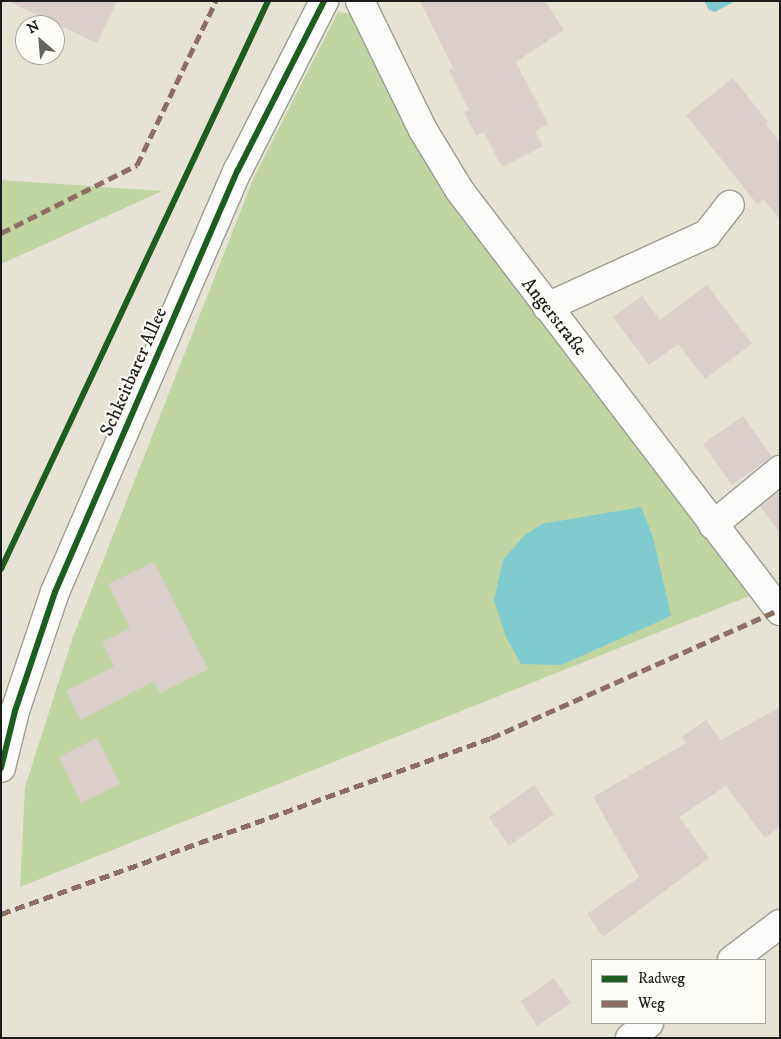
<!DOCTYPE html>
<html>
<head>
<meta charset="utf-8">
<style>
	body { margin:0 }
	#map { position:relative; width:781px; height:1039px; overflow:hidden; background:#e6e3d5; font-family:"IM FELL DW Pica",serif }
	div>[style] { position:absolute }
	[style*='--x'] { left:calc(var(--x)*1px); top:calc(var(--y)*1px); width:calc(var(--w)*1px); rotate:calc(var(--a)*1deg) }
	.green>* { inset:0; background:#c0d5a1 }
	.water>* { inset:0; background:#80cbd0 }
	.building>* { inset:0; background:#dacfcb }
	.roads { filter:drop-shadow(1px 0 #9d9c94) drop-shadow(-1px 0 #9d9c94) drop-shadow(0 1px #9d9c94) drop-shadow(0 -1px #9d9c94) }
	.minor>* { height:28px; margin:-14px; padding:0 14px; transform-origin:14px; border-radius:14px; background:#fbfbf9 }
	.quiet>* { height:5px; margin-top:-2.5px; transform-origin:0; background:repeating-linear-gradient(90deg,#8d6e63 0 10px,transparent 0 15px) }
	.cycleway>* { height:6px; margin:-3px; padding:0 3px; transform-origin:3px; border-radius:3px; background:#1b5e20 }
	span { translate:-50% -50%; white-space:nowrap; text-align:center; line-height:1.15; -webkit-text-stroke:4px #fdfcf7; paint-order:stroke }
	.street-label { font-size:19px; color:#1c1c1c }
	.frame { position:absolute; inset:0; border:2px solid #1c1c1c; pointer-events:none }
	.legend { position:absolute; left:591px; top:959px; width:175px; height:65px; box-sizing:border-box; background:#fdfcf7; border:1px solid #a3a29f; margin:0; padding:6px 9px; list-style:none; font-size:15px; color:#1c1c1c }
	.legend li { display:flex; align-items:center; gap:10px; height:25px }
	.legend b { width:25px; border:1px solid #a3a29f }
	.north { position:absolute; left:15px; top:15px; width:50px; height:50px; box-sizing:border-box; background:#fdfcf7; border:1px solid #a3a29f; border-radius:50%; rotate:333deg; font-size:14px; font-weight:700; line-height:20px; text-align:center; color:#1c1c1c }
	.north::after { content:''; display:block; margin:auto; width:18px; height:22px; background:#63625d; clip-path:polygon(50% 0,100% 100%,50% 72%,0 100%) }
</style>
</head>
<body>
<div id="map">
	<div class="green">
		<div style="clip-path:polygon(338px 12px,353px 14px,752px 595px,20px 887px,25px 787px,73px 637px,254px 177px)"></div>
		<div style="clip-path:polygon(1px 180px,162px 191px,1px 264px)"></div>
	</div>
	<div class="water">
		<div style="clip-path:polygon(704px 1px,735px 1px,715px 12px,709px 10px)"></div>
		<div style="clip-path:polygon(641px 507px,653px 537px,671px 616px,561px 665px,521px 664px,506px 637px,494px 600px,503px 560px,525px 535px,542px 524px)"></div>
	</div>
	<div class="building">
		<div style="clip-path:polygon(8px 1px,117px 1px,97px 43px)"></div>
		<div style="clip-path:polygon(420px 1px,545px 1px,564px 30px,516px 62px,548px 124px,535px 131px,543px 146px,502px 167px,484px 132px,476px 136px,464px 112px,469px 110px,449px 70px,453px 68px)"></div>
		<div style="clip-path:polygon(733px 78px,768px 122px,766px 124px,780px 143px,780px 220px,764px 199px,757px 204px,686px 115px)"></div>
		<div style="clip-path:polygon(707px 285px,752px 344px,705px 379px,678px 344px,649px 365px,613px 317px,642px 296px,660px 320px)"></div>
		<div style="clip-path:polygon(743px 416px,772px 457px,732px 485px,703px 444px)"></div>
		<div style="clip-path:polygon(780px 490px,780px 533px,760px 506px)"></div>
		<div style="clip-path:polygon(154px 562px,208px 669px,160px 693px,154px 681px,81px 720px,66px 691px,114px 666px,102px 642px,130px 628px,108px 584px)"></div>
		<div style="clip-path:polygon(780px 707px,780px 827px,765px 838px,726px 786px,679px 817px,709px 858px,603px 937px,587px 914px,639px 877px,593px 797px,686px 743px,682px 737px,706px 720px,721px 740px)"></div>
		<div style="clip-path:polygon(97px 738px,120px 784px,81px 803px,59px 757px)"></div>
		<div style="clip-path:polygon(534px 785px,554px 814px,509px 846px,489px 817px)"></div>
		<div style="clip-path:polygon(554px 978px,571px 1003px,537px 1026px,521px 1001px)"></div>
	</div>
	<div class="roads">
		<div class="minor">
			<div style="--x:360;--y:1;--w:144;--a:64"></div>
			<div style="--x:423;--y:130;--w:71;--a:58.8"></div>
			<div style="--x:460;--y:191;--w:528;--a:52.7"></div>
			<div style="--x:547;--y:307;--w:176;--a:-24.5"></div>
			<div style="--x:707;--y:234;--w:37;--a:-52"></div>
			<div style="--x:713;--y:525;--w:87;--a:-39.4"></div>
			<div style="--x:1;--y:768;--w:59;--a:-76.2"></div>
			<div style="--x:15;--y:711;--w:126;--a:-71.4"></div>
			<div style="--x:55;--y:592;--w:460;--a:-66.6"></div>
			<div style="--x:238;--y:170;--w:190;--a:-63"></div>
			<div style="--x:732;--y:960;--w:60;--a:-36.9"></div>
			<div style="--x:630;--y:1038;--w:24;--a:-38"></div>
		</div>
	</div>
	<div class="quiet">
		<div style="--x:1;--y:233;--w:152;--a:-26.6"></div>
		<div style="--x:137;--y:165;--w:182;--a:-64.3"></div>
		<div style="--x:1;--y:914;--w:521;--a:-19.76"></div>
		<div style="--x:491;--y:738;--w:315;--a:-24"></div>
	</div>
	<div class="cycleway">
		<div style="--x:1;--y:569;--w:628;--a:-64.82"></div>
		<div style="--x:1;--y:768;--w:59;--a:-76.2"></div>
		<div style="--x:15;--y:711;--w:126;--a:-71.4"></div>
		<div style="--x:55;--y:592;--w:460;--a:-66.6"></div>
		<div style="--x:238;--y:170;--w:190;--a:-63"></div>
	</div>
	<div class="street-label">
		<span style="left:554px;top:317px;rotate:52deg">Angerstraße</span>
		<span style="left:134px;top:372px;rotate:-66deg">Schkeitbarer Allee</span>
	</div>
	<div class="frame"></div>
	<ul class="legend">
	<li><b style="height:6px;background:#1b5e20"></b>Radweg</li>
	<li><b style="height:6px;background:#8d6e63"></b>Weg</li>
	</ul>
	<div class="north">N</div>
</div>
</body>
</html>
